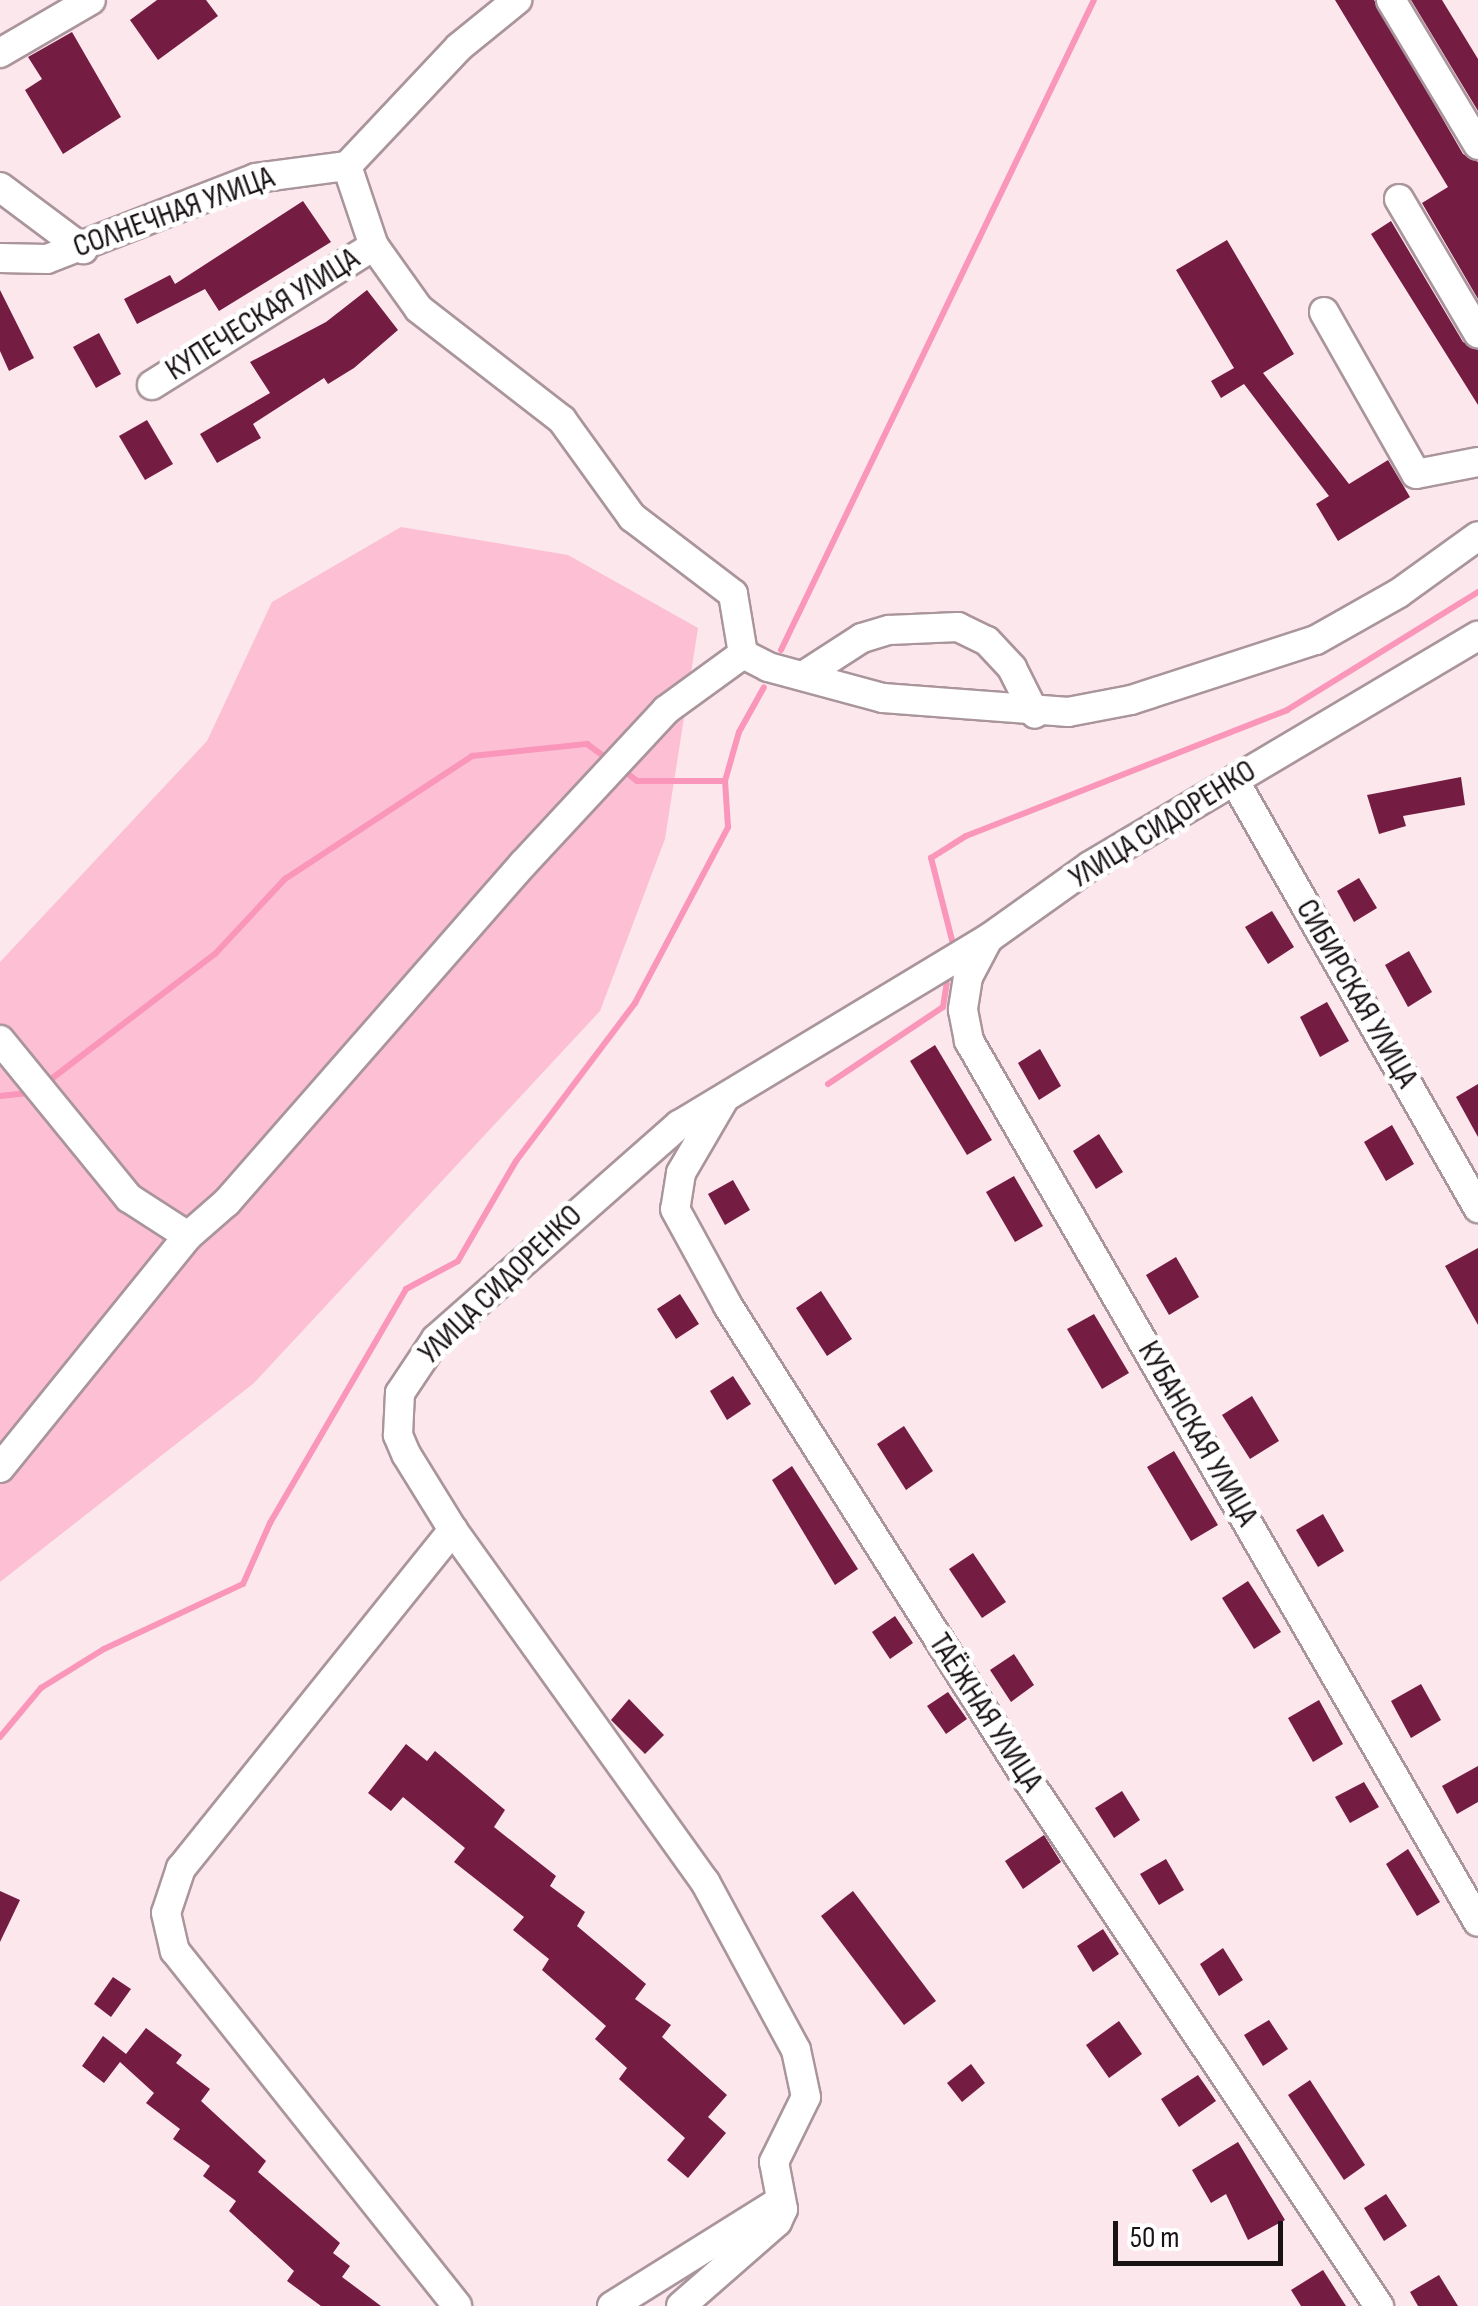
<!DOCTYPE html>
<html>
<head>
<meta charset="utf-8">
<style>
	body { margin:0 }
	#map { position:relative; width:1478px; height:2306px; overflow:hidden; background:#fce7ed; font-family:"Sofia Sans Condensed",sans-serif }
	div>[style] { position:absolute }
	[style*='--x'] { left:calc(var(--x)*1px); top:calc(var(--y)*1px); width:calc(var(--w)*1px); rotate:calc(var(--a)*1deg) }
	.green>* { inset:0; background:#fcbfd3 }
	.stream>* { height:6px; margin:-3px; padding:0 3px; transform-origin:3px; border-radius:3px; background:#fa96b9 }
	.building>* { inset:0; background:#751c43 }
	.roads { filter:drop-shadow(2px 0 #a9959b) drop-shadow(-2px 0 #a9959b) drop-shadow(0 2px #a9959b) drop-shadow(0 -2px #a9959b) }
	.minor>* { height:28px; margin:-14px; padding:0 14px; transform-origin:14px; border-radius:14px; background:#fff }
	span { translate:-50% -50%; white-space:nowrap; text-align:center; line-height:1.15; -webkit-text-stroke:10px #fff; paint-order:stroke }
	.street-label { font-size:32px; color:#1a1315 }
	.scale { position:absolute; left:1113px; top:2221px; width:170px; height:45px; box-sizing:border-box; border:5px solid #1a1315; border-top:0; padding-left:12px; font-size:30px; line-height:35px; white-space:nowrap; color:#1a1315; -webkit-text-stroke:8px #fff; paint-order:stroke }
</style>
</head>
<body>
<div id="map">
	<div class="green">
		<div style="clip-path:polygon(401px 527px,568px 555px,698px 628px,665px 839px,600px 1011px,254px 1383px,0 1582px,0 962px,207px 741px,272px 602px)"></div>
	</div>
	<div class="stream">
		<div style="--x:781;--y:650;--w:721;--a:-64.29"></div>
		<div style="--x:623;--y:770;--w:18;--a:38"></div>
		<div style="--x:637;--y:781;--w:88;--a:0"></div>
		<div style="--x:953;--y:944;--w:89;--a:-104.3"></div>
		<div style="--x:931;--y:858;--w:41;--a:-32.2"></div>
		<div style="--x:966;--y:836;--w:345;--a:-21.4"></div>
		<div style="--x:1287;--y:710;--w:225;--a:-31.7"></div>
		<div style="--x:46;--y:1083;--w:213;--a:-37.4"></div>
		<div style="--x:215;--y:954;--w:103;--a:-47"></div>
		<div style="--x:285;--y:879;--w:224;--a:-33.3"></div>
		<div style="--x:472;--y:756;--w:116;--a:-6"></div>
		<div style="--x:587;--y:744;--w:27;--a:36"></div>
		<div style="--x:828;--y:1084;--w:138;--a:-33.8"></div>
		<div style="--x:943;--y:1007;--w:24;--a:-81"></div>
		<div style="--x:0;--y:1096;--w:31;--a:-6"></div>
		<div style="--x:0;--y:1737;--w:64;--a:-50.1"></div>
		<div style="--x:41;--y:1688;--w:74;--a:-31.8"></div>
		<div style="--x:104;--y:1649;--w:153;--a:-25.1"></div>
		<div style="--x:243;--y:1584;--w:67;--a:-66.1"></div>
		<div style="--x:270;--y:1523;--w:271;--a:-59.8"></div>
		<div style="--x:406;--y:1289;--w:59;--a:-28.3"></div>
		<div style="--x:458;--y:1261;--w:116;--a:-59.9"></div>
		<div style="--x:516;--y:1161;--w:198;--a:-53"></div>
		<div style="--x:635;--y:1003;--w:199;--a:-62.1"></div>
		<div style="--x:728;--y:827;--w:46;--a:-93.7"></div>
		<div style="--x:725;--y:781;--w:51;--a:-74.1"></div>
		<div style="--x:739;--y:732;--w:51;--a:-60.9"></div>
	</div>
	<div class="building">
		<div style="clip-path:polygon(157px 0,206px 0,218px 16px,158px 60px,130px 20px)"></div>
		<div style="clip-path:polygon(1335px 0,1374px 0,1463px 154px,1478px 162px,1478px 299px,1422px 203px,1448px 187px)"></div>
		<div style="clip-path:polygon(1411px 0,1442px 0,1478px 59px,1478px 111px)"></div>
		<div style="clip-path:polygon(72px 32px,121px 117px,63px 154px,25px 90px,42px 79px,28px 57px)"></div>
		<div style="clip-path:polygon(303px 201px,331px 242px,219px 311px,205px 289px,137px 324px,124px 299px,170px 275px,175px 284px)"></div>
		<div style="clip-path:polygon(1391px 221px,1463px 342px,1478px 350px,1478px 405px,1371px 234px)"></div>
		<div style="clip-path:polygon(1227px 240px,1294px 354px,1263px 373px,1349px 484px,1388px 460px,1410px 497px,1338px 541px,1316px 504px,1329px 496px,1244px 384px,1221px 398px,1211px 381px,1234px 368px,1176px 270px)"></div>
		<div style="clip-path:polygon(0 290px,34px 358px,9px 371px,0 351px)"></div>
		<div style="clip-path:polygon(367px 290px,398px 330px,354px 368px,328px 384px,324px 378px,253px 424px,261px 438px,217px 463px,200px 434px,270px 393px,250px 362px,326px 322px)"></div>
		<div style="clip-path:polygon(99px 333px,121px 374px,96px 388px,73px 347px)"></div>
		<div style="clip-path:polygon(147px 420px,173px 464px,145px 480px,119px 436px)"></div>
		<div style="clip-path:polygon(1461px 777px,1465px 805px,1403px 816px,1406px 826px,1379px 834px,1367px 795px)"></div>
		<div style="clip-path:polygon(1359px 878px,1377px 908px,1354px 922px,1337px 891px)"></div>
		<div style="clip-path:polygon(1272px 911px,1294px 947px,1268px 964px,1245px 927px)"></div>
		<div style="clip-path:polygon(1409px 951px,1432px 992px,1408px 1007px,1385px 965px)"></div>
		<div style="clip-path:polygon(1327px 1002px,1349px 1041px,1320px 1057px,1300px 1017px)"></div>
		<div style="clip-path:polygon(935px 1045px,992px 1140px,967px 1155px,910px 1061px)"></div>
		<div style="clip-path:polygon(1040px 1049px,1061px 1086px,1039px 1100px,1018px 1063px)"></div>
		<div style="clip-path:polygon(1478px 1084px,1478px 1137px,1456px 1097px)"></div>
		<div style="clip-path:polygon(1392px 1125px,1414px 1164px,1386px 1181px,1364px 1142px)"></div>
		<div style="clip-path:polygon(1099px 1134px,1123px 1172px,1096px 1189px,1073px 1151px)"></div>
		<div style="clip-path:polygon(1014px 1176px,1043px 1226px,1015px 1242px,986px 1192px)"></div>
		<div style="clip-path:polygon(733px 1180px,750px 1210px,725px 1225px,708px 1194px)"></div>
		<div style="clip-path:polygon(1478px 1248px,1478px 1325px,1445px 1266px)"></div>
		<div style="clip-path:polygon(1176px 1257px,1199px 1297px,1169px 1315px,1146px 1275px)"></div>
		<div style="clip-path:polygon(821px 1291px,852px 1339px,827px 1356px,796px 1308px)"></div>
		<div style="clip-path:polygon(680px 1294px,699px 1324px,676px 1339px,657px 1309px)"></div>
		<div style="clip-path:polygon(1094px 1314px,1129px 1373px,1102px 1389px,1067px 1329px)"></div>
		<div style="clip-path:polygon(733px 1376px,751px 1404px,727px 1420px,710px 1391px)"></div>
		<div style="clip-path:polygon(1252px 1396px,1279px 1441px,1250px 1459px,1222px 1415px)"></div>
		<div style="clip-path:polygon(904px 1426px,933px 1471px,906px 1490px,877px 1444px)"></div>
		<div style="clip-path:polygon(1174px 1451px,1218px 1525px,1191px 1541px,1147px 1467px)"></div>
		<div style="clip-path:polygon(792px 1466px,858px 1569px,835px 1585px,772px 1480px)"></div>
		<div style="clip-path:polygon(1323px 1514px,1344px 1551px,1318px 1567px,1296px 1530px)"></div>
		<div style="clip-path:polygon(973px 1553px,1006px 1602px,982px 1618px,949px 1569px)"></div>
		<div style="clip-path:polygon(1248px 1581px,1281px 1632px,1254px 1649px,1222px 1598px)"></div>
		<div style="clip-path:polygon(895px 1616px,913px 1643px,890px 1659px,872px 1632px)"></div>
		<div style="clip-path:polygon(1014px 1654px,1034px 1685px,1011px 1702px,990px 1670px)"></div>
		<div style="clip-path:polygon(1421px 1684px,1441px 1720px,1411px 1738px,1391px 1701px)"></div>
		<div style="clip-path:polygon(948px 1692px,967px 1719px,946px 1734px,927px 1706px)"></div>
		<div style="clip-path:polygon(629px 1699px,664px 1735px,645px 1754px,611px 1720px)"></div>
		<div style="clip-path:polygon(1319px 1700px,1343px 1744px,1313px 1762px,1288px 1718px)"></div>
		<div style="clip-path:polygon(406px 1744px,427px 1761px,435px 1751px,505px 1810px,494px 1827px,556px 1876px,550px 1886px,585px 1912px,577px 1926px,646px 1984px,635px 1999px,671px 2025px,662px 2037px,727px 2095px,708px 2117px,726px 2133px,688px 2178px,667px 2160px,685px 2138px,619px 2079px,627px 2068px,595px 2039px,606px 2026px,542px 1970px,549px 1959px,513px 1930px,524px 1917px,454px 1862px,465px 1848px,403px 1797px,391px 1811px,368px 1793px)"></div>
		<div style="clip-path:polygon(1478px 1766px,1478px 1802px,1457px 1814px,1442px 1786px)"></div>
		<div style="clip-path:polygon(1364px 1782px,1379px 1807px,1350px 1823px,1335px 1797px)"></div>
		<div style="clip-path:polygon(1122px 1791px,1140px 1820px,1114px 1838px,1095px 1808px)"></div>
		<div style="clip-path:polygon(1044px 1835px,1061px 1862px,1023px 1889px,1005px 1861px)"></div>
		<div style="clip-path:polygon(1408px 1849px,1440px 1902px,1417px 1916px,1386px 1864px)"></div>
		<div style="clip-path:polygon(1166px 1859px,1184px 1890px,1159px 1905px,1140px 1874px)"></div>
		<div style="clip-path:polygon(0 1891px,20px 1900px,0 1942px)"></div>
		<div style="clip-path:polygon(853px 1891px,936px 2001px,904px 2025px,821px 1916px)"></div>
		<div style="clip-path:polygon(1103px 1929px,1119px 1954px,1093px 1972px,1077px 1946px)"></div>
		<div style="clip-path:polygon(1223px 1948px,1243px 1980px,1219px 1996px,1200px 1964px)"></div>
		<div style="clip-path:polygon(113px 1977px,131px 1989px,111px 2017px,94px 2004px)"></div>
		<div style="clip-path:polygon(1269px 2020px,1288px 2049px,1263px 2066px,1244px 2035px)"></div>
		<div style="clip-path:polygon(1119px 2021px,1142px 2054px,1109px 2078px,1086px 2045px)"></div>
		<div style="clip-path:polygon(146px 2028px,182px 2055px,176px 2063px,210px 2089px,201px 2101px,266px 2161px,258px 2172px,340px 2243px,333px 2253px,350px 2266px,342px 2277px,381px 2306px,321px 2306px,287px 2281px,294px 2271px,229px 2211px,236px 2201px,203px 2176px,210px 2166px,173px 2139px,180px 2129px,146px 2103px,154px 2093px,120px 2062px,104px 2083px,82px 2066px,103px 2036px,126px 2054px)"></div>
		<div style="clip-path:polygon(971px 2064px,985px 2083px,962px 2102px,947px 2083px)"></div>
		<div style="clip-path:polygon(1198px 2075px,1216px 2101px,1179px 2127px,1161px 2099px)"></div>
		<div style="clip-path:polygon(1310px 2080px,1365px 2165px,1344px 2180px,1288px 2095px)"></div>
		<div style="clip-path:polygon(1238px 2142px,1285px 2220px,1248px 2240px,1226px 2194px,1211px 2203px,1192px 2170px)"></div>
		<div style="clip-path:polygon(1386px 2194px,1407px 2226px,1384px 2241px,1364px 2208px)"></div>
		<div style="clip-path:polygon(1323px 2270px,1346px 2306px,1301px 2306px,1291px 2290px)"></div>
		<div style="clip-path:polygon(1439px 2275px,1458px 2306px,1418px 2306px,1410px 2292px)"></div>
	</div>
	<div class="roads">
		<div class="minor">
			<div style="--x:1391;--y:0;--w:169;--a:59"></div>
			<div style="--x:0;--y:53;--w:105;--a:-30.2"></div>
			<div style="--x:347;--y:166;--w:84;--a:71.4"></div>
			<div style="--x:374;--y:246;--w:77;--a:54.5"></div>
			<div style="--x:419;--y:309;--w:181;--a:37.8"></div>
			<div style="--x:562;--y:420;--w:120;--a:54.2"></div>
			<div style="--x:632;--y:517;--w:127;--a:37.3"></div>
			<div style="--x:733;--y:594;--w:61;--a:80.5"></div>
			<div style="--x:347;--y:166;--w:163;--a:-46.7"></div>
			<div style="--x:459;--y:47;--w:75;--a:-39"></div>
			<div style="--x:0;--y:187;--w:104;--a:36.8"></div>
			<div style="--x:1399;--y:199;--w:156;--a:59.5"></div>
			<div style="--x:0;--y:258;--w:47;--a:1.2"></div>
			<div style="--x:47;--y:259;--w:224;--a:-21.2"></div>
			<div style="--x:256;--y:178;--w:92;--a:-7.5"></div>
			<div style="--x:1324;--y:312;--w:186;--a:60.4"></div>
			<div style="--x:1416;--y:474;--w:63;--a:-11"></div>
			<div style="--x:152;--y:385;--w:262;--a:-32.1"></div>
			<div style="--x:803;--y:676;--w:70;--a:-32.8"></div>
			<div style="--x:862;--y:638;--w:28;--a:-17"></div>
			<div style="--x:889;--y:630;--w:69;--a:-2.5"></div>
			<div style="--x:958;--y:627;--w:32;--a:26"></div>
			<div style="--x:987;--y:641;--w:37;--a:47"></div>
			<div style="--x:1012;--y:668;--w:51;--a:63.4"></div>
			<div style="--x:1234;--y:780;--w:493;--a:60.3"></div>
			<div style="--x:987;--y:941;--w:41;--a:117.8"></div>
			<div style="--x:968;--y:977;--w:33;--a:99"></div>
			<div style="--x:963;--y:1010;--w:32;--a:79"></div>
			<div style="--x:969;--y:1041;--w:1017;--a:59.98"></div>
			<div style="--x:0;--y:1040;--w:204;--a:50.8"></div>
			<div style="--x:129;--y:1198;--w:70;--a:32.8"></div>
			<div style="--x:723;--y:1101;--w:83;--a:120.3"></div>
			<div style="--x:681;--y:1173;--w:36;--a:99"></div>
			<div style="--x:675;--y:1209;--w:111;--a:61.3"></div>
			<div style="--x:728;--y:1306;--w:560;--a:57.7"></div>
			<div style="--x:1027;--y:1779;--w:634;--a:56.26"></div>
			<div style="--x:0;--y:1468;--w:299;--a:-51"></div>
			<div style="--x:188;--y:1236;--w:52;--a:-41.1"></div>
			<div style="--x:227;--y:1202;--w:449;--a:-48.8"></div>
			<div style="--x:523;--y:864;--w:210;--a:-47.1"></div>
			<div style="--x:666;--y:710;--w:95;--a:-36"></div>
			<div style="--x:743;--y:654;--w:28;--a:27"></div>
			<div style="--x:768;--y:667;--w:119;--a:15.1"></div>
			<div style="--x:883;--y:698;--w:186;--a:4.3"></div>
			<div style="--x:1068;--y:712;--w:64;--a:-10.8"></div>
			<div style="--x:1131;--y:700;--w:194;--a:-18"></div>
			<div style="--x:1316;--y:640;--w:95;--a:-29.5"></div>
			<div style="--x:1399;--y:593;--w:97;--a:-35.8"></div>
			<div style="--x:453;--y:1530;--w:434;--a:128.8"></div>
			<div style="--x:181;--y:1868;--w:47;--a:108.4"></div>
			<div style="--x:166;--y:1913;--w:39;--a:77"></div>
			<div style="--x:175;--y:1951;--w:453;--a:51.5"></div>
			<div style="--x:612;--y:2306;--w:198;--a:-32"></div>
			<div style="--x:681;--y:2306;--w:128;--a:-41.2"></div>
			<div style="--x:777;--y:2222;--w:14;--a:-65"></div>
			<div style="--x:783;--y:2209;--w:48;--a:-100.8"></div>
			<div style="--x:774;--y:2162;--w:72;--a:-63.8"></div>
			<div style="--x:806;--y:2097;--w:48;--a:-102"></div>
			<div style="--x:796;--y:2050;--w:191;--a:-118.4"></div>
			<div style="--x:705;--y:1882;--w:433;--a:-125.6"></div>
			<div style="--x:453;--y:1530;--w:89;--a:-121.7"></div>
			<div style="--x:406;--y:1454;--w:21;--a:-113"></div>
			<div style="--x:398;--y:1435;--w:42;--a:-87.3"></div>
			<div style="--x:400;--y:1393;--w:65;--a:-56.3"></div>
			<div style="--x:436;--y:1339;--w:324;--a:-41.4"></div>
			<div style="--x:679;--y:1125;--w:362;--a:-31.1"></div>
			<div style="--x:989;--y:938;--w:124;--a:-35.5"></div>
			<div style="--x:1090;--y:866;--w:451;--a:-30.7"></div>
		</div>
	</div>
	<div class="street-label">
		<span style="left:174px;top:213px;rotate:-20deg">СОЛНЕЧНАЯ УЛИЦА</span>
		<span style="left:263px;top:315px;rotate:-32deg">КУПЕЧЕСКАЯ УЛИЦА</span>
		<span style="left:1163px;top:825px;rotate:-32deg">УЛИЦА СИДОРЕНКО</span>
		<span style="left:1356px;top:994px;rotate:60deg">СИБИРСКАЯ УЛИЦА</span>
		<span style="left:501px;top:1285px;rotate:-44deg">УЛИЦА СИДОРЕНКО</span>
		<span style="left:1197px;top:1434px;rotate:60deg">КУБАНСКАЯ УЛИЦА</span>
		<span style="left:985px;top:1713px;rotate:57deg">ТАЁЖНАЯ УЛИЦА</span>
	</div>
	<div class="scale">50 m</div>
</div>
</body>
</html>
